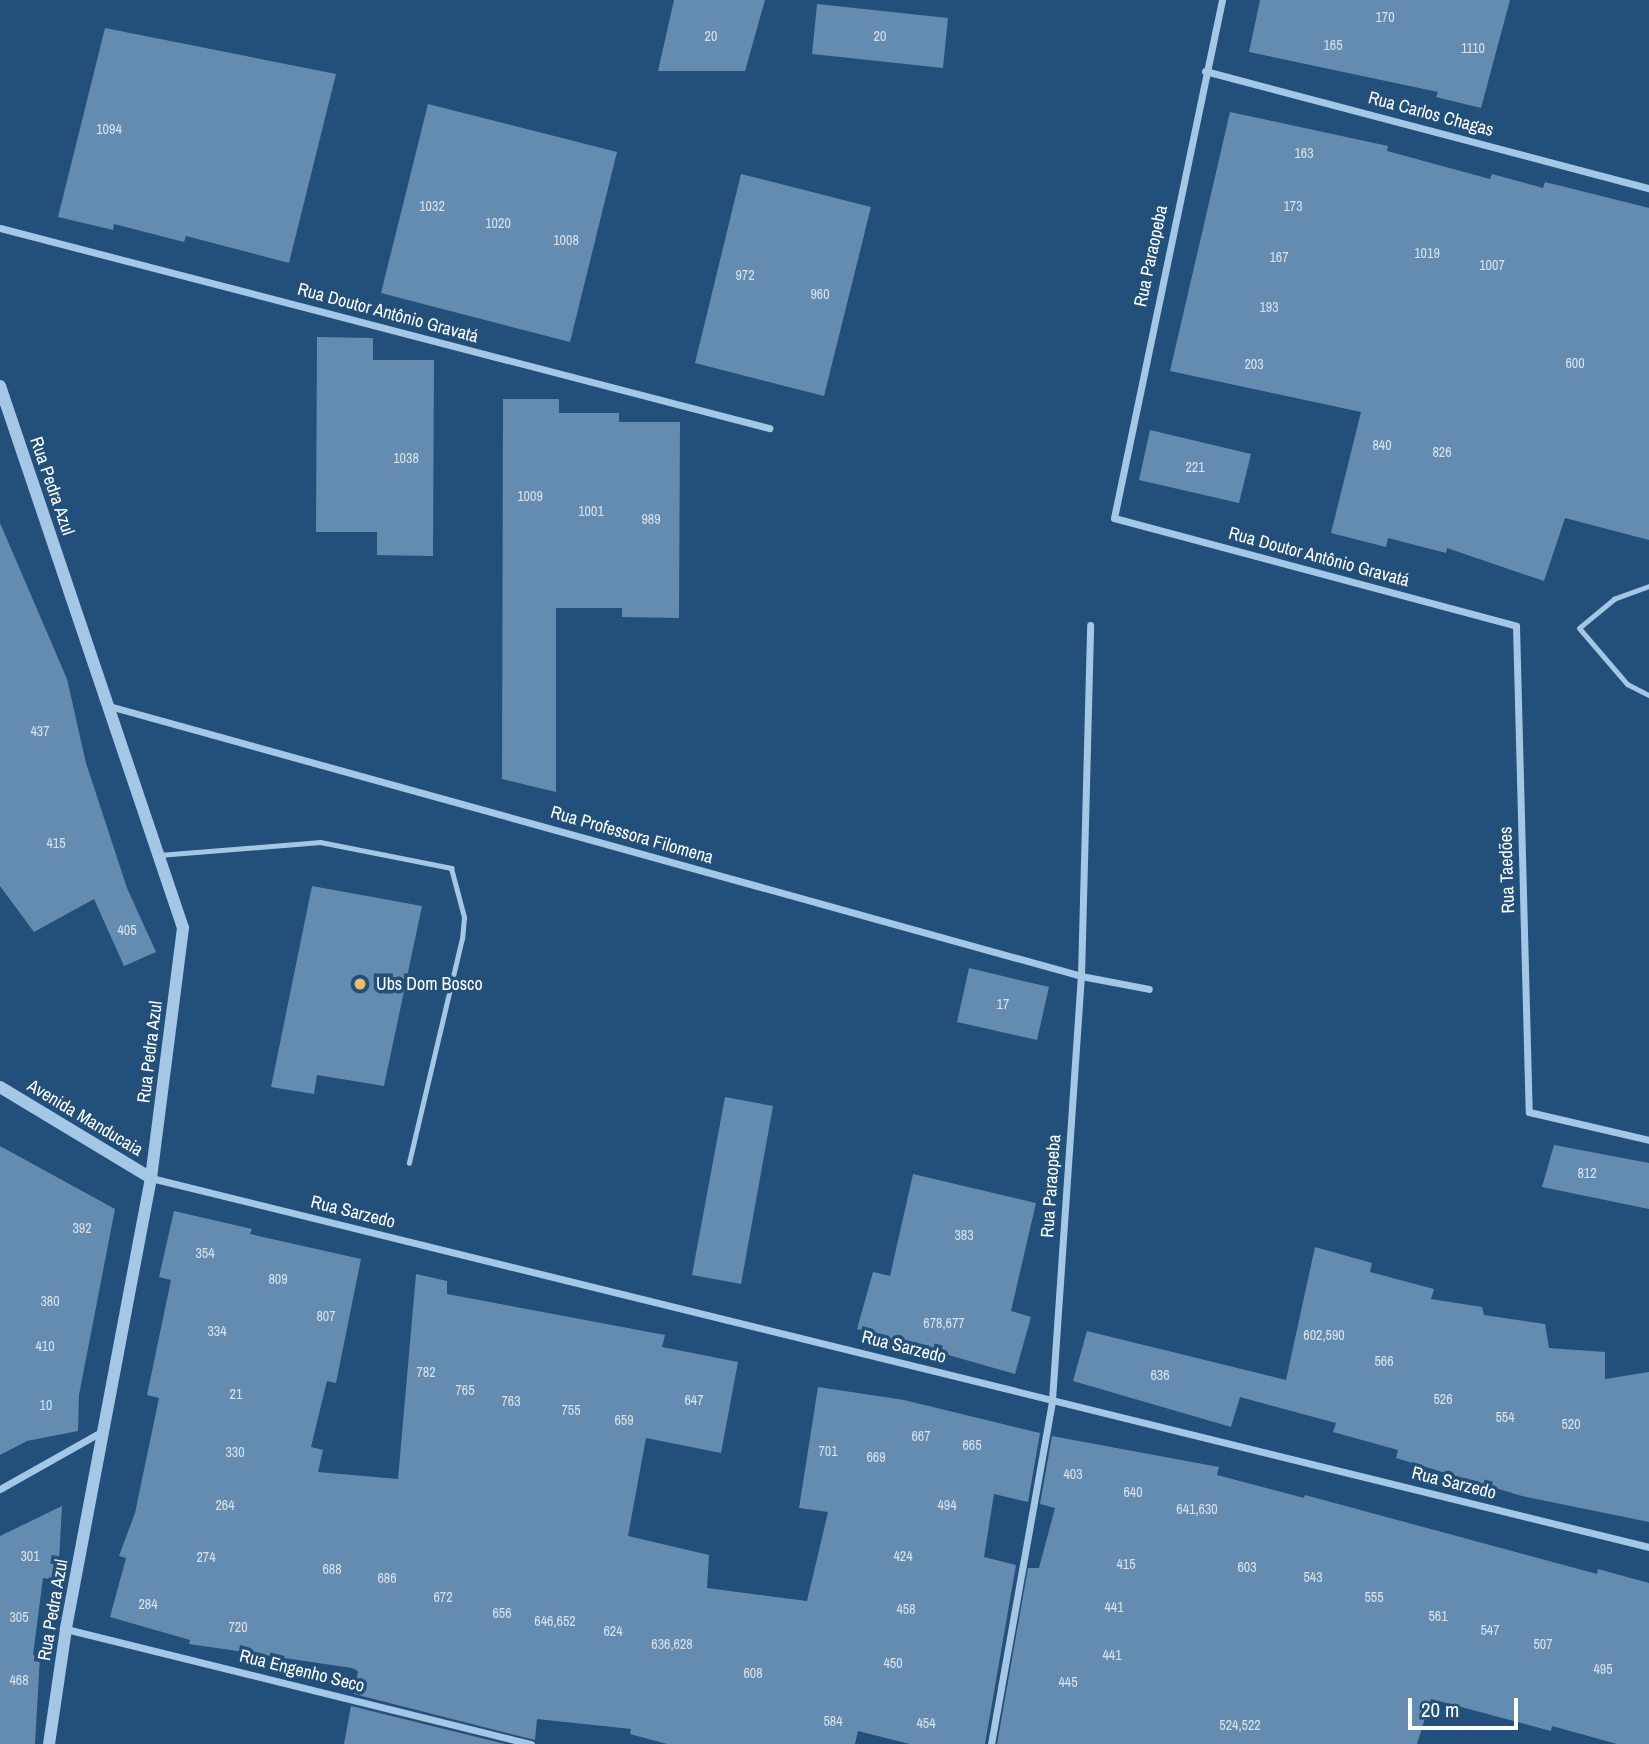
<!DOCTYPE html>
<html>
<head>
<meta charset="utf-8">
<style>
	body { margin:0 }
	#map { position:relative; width:1649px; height:1744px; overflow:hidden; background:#22507a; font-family:"Archivo Narrow",sans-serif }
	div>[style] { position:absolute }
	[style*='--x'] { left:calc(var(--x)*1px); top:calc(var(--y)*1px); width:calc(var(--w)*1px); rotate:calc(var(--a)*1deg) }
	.building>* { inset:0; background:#638cb0 }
	.service>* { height:5px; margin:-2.5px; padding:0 2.5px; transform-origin:2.5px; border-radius:2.5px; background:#a4c7e5 }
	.minor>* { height:7px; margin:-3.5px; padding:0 3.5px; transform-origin:3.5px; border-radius:3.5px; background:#a4c7e5 }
	.tertiary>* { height:12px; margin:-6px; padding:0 6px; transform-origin:6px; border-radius:6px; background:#a4c7e5 }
	.dots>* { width:19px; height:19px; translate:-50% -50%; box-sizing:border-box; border:4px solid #22507a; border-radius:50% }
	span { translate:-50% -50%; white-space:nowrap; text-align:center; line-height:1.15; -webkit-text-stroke:7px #22507a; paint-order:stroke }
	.number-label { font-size:14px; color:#d8e2eb }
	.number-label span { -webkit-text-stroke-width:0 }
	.street-label { font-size:18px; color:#fff }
	.poi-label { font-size:18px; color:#fff }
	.left { translate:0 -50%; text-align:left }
	.scale { position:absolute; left:1408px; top:1698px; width:110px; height:32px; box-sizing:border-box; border:4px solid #fff; border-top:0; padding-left:9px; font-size:21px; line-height:24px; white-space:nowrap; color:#fff; -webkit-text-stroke:5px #22507a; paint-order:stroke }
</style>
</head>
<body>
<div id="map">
	<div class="building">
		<div style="clip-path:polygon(674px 0,765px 0,745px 71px,658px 71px)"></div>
		<div style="clip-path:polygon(1260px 0,1510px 0,1481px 108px,1436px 97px,1438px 92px,1249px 52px)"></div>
		<div style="clip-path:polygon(817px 4px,948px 18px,943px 68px,812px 54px)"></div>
		<div style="clip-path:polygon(105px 28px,336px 74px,289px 263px,186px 236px,184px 242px,114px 224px,113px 230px,58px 217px)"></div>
		<div style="clip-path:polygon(428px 104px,617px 152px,570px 342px,381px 293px)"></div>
		<div style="clip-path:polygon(1230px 112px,1388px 146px,1387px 151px,1490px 179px,1492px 174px,1543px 188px,1545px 182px,1649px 208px,1649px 540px,1565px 518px,1544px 581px,1447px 548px,1446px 553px,1388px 538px,1386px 547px,1331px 533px,1361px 412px,1170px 371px)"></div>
		<div style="clip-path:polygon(741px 174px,871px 207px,824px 396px,695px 363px)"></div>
		<div style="clip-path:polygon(317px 337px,373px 338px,373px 360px,434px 360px,433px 556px,377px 555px,377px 532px,316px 532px)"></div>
		<div style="clip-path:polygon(503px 399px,559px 399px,559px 413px,619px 413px,619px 422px,680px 422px,679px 618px,622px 617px,622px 608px,556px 608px,556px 792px,502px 779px)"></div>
		<div style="clip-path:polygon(1150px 430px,1251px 454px,1239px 503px,1139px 480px)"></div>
		<div style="clip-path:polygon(0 523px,67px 679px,86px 763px,127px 888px,156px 952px,124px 966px,94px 899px,34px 932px,0 886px)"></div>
		<div style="clip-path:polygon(312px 886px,422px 906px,384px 1086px,317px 1075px,314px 1094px,271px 1087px)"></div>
		<div style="clip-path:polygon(969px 968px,1049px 987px,1037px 1040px,957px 1022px)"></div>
		<div style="clip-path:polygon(725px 1097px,773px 1106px,741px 1284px,692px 1275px)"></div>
		<div style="clip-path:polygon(1554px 1145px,1649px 1163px,1649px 1209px,1542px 1187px)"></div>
		<div style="clip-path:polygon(0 1146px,115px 1209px,79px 1395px,78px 1431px,27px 1441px,0 1455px)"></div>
		<div style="clip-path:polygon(913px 1174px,1036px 1203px,1011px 1311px,1031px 1317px,1015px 1374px,857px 1329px,873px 1272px,890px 1276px)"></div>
		<div style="clip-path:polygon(174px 1211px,252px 1229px,250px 1234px,361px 1259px,336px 1383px,327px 1381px,311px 1447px,323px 1450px,318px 1472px,398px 1479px,416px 1274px,447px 1281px,447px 1294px,665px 1335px,662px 1347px,738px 1362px,721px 1453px,646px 1438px,628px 1536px,709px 1555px,707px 1588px,807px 1601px,828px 1512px,799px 1508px,818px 1387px,904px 1400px,1040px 1433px,1028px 1502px,994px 1494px,984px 1557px,1016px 1565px,985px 1744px,910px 1744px,858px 1731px,855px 1744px,667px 1744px,630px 1734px,631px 1729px,537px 1719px,535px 1740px,354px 1694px,358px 1671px,352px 1668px,189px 1644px,190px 1640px,110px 1617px,126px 1558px,119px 1556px,135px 1513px,159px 1398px,147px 1395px,171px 1280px,159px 1277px)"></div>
		<div style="clip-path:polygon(1315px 1247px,1372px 1263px,1370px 1272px,1434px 1289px,1431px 1299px,1482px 1307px,1484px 1315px,1545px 1324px,1549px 1348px,1605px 1352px,1605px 1379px,1649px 1372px,1649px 1522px,1522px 1496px,1396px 1458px,1398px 1450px,1333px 1432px,1336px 1423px,1240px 1397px,1231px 1427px,1073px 1381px,1087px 1331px,1286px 1380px)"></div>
		<div style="clip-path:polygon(1052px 1436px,1219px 1467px,1217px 1475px,1304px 1498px,1305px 1495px,1597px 1574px,1598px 1569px,1649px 1583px,1649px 1744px,1617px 1744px,1552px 1726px,1551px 1731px,1431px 1699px,1417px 1744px,997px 1744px,1028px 1568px,1039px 1568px,1055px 1508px,1040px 1504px)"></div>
		<div style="clip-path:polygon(62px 1506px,58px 1580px,43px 1578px,33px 1655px,40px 1657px,35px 1744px,0 1744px,0 1536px)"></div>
		<div style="clip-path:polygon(351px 1706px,505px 1744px,344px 1744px)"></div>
	</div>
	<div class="service">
		<div style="--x:1649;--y:586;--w:37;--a:160"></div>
		<div style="--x:1614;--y:599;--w:45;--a:140.4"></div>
		<div style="--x:1579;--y:628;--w:74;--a:49.4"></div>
		<div style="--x:1627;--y:684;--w:25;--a:27"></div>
		<div style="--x:159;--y:855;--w:162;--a:-4.6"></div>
		<div style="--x:320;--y:842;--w:134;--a:11.2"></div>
		<div style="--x:451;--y:868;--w:51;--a:75.1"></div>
		<div style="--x:464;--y:917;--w:21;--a:95"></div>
		<div style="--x:462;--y:938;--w:231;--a:103.3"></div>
	</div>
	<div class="minor">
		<div style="--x:1222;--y:0;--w:529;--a:101.78"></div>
		<div style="--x:1114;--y:518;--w:416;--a:15"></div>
		<div style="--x:1516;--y:626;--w:486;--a:88.5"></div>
		<div style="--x:1529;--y:1112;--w:123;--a:13.1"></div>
		<div style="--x:1205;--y:71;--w:459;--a:14.8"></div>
		<div style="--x:0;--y:228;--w:795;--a:14.58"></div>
		<div style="--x:109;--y:706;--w:1009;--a:15.52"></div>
		<div style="--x:1081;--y:976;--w:69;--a:10.8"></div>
		<div style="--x:151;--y:1178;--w:1543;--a:13.84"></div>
		<div style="--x:0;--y:1489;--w:118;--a:-29.4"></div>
		<div style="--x:66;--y:1629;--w:479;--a:13.9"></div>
		<div style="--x:991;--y:1744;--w:349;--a:-79.9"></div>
		<div style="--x:1052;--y:1400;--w:425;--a:-86.1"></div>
		<div style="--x:1081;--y:976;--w:351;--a:-88.5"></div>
	</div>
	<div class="tertiary">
		<div style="--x:0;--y:386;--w:572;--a:71.34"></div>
		<div style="--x:183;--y:928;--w:252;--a:97.3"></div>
		<div style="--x:151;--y:1178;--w:459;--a:100.7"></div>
		<div style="--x:66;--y:1629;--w:116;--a:98.4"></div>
		<div style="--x:0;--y:1087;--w:176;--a:31.1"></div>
	</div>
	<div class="dots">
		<div style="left:360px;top:984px;background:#f0bd67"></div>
	</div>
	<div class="number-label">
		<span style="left:1385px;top:17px">170</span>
		<span style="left:711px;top:36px">20</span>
		<span style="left:880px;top:36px">20</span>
		<span style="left:1333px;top:45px">165</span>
		<span style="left:1473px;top:48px">1110</span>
		<span style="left:109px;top:129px">1094</span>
		<span style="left:1304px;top:153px">163</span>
		<span style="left:432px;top:206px">1032</span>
		<span style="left:1293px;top:206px">173</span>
		<span style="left:498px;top:223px">1020</span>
		<span style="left:566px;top:240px">1008</span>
		<span style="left:1427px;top:253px">1019</span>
		<span style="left:1279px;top:257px">167</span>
		<span style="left:1492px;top:265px">1007</span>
		<span style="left:745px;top:275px">972</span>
		<span style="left:820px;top:294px">960</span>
		<span style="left:1269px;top:307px">193</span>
		<span style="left:1575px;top:363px">600</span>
		<span style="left:1254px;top:364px">203</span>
		<span style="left:1382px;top:445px">840</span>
		<span style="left:1442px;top:452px">826</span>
		<span style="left:406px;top:458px">1038</span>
		<span style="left:1195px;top:467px">221</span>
		<span style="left:530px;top:496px">1009</span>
		<span style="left:591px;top:511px">1001</span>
		<span style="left:651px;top:519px">989</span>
		<span style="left:40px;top:731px">437</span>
		<span style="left:56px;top:843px">415</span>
		<span style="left:127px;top:930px">405</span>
		<span style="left:1003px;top:1004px">17</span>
		<span style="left:1587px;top:1173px">812</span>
		<span style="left:82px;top:1228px">392</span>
		<span style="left:964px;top:1235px">383</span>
		<span style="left:205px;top:1253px">354</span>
		<span style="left:278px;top:1279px">809</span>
		<span style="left:50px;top:1301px">380</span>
		<span style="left:326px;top:1316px">807</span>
		<span style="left:944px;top:1323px">678,677</span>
		<span style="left:217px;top:1331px">334</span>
		<span style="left:1324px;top:1335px">602,590</span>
		<span style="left:45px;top:1346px">410</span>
		<span style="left:1384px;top:1361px">566</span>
		<span style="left:426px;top:1372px">782</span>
		<span style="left:1160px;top:1375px">636</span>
		<span style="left:465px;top:1390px">765</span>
		<span style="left:236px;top:1394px">21</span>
		<span style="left:1443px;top:1399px">526</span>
		<span style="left:694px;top:1400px">647</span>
		<span style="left:511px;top:1401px">763</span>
		<span style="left:46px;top:1405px">10</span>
		<span style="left:571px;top:1410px">755</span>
		<span style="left:1505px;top:1417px">554</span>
		<span style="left:624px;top:1420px">659</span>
		<span style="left:1571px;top:1424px">520</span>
		<span style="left:921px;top:1436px">667</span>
		<span style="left:972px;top:1445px">665</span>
		<span style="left:828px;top:1451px">701</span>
		<span style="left:235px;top:1452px">330</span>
		<span style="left:876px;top:1457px">669</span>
		<span style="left:1073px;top:1474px">403</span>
		<span style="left:1133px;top:1492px">640</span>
		<span style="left:225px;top:1505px">264</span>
		<span style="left:947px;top:1505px">494</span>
		<span style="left:1197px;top:1509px">641,630</span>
		<span style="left:30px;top:1556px">301</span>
		<span style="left:903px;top:1556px">424</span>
		<span style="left:206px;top:1557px">274</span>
		<span style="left:1126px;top:1564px">415</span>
		<span style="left:1247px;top:1567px">603</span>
		<span style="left:332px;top:1569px">688</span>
		<span style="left:1313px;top:1577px">543</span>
		<span style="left:387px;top:1578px">686</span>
		<span style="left:443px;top:1597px">672</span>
		<span style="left:1374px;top:1597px">555</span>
		<span style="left:148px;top:1604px">284</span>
		<span style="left:1114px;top:1607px">441</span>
		<span style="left:906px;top:1609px">458</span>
		<span style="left:502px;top:1613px">656</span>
		<span style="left:1438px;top:1616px">561</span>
		<span style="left:19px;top:1617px">305</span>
		<span style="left:555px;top:1621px">646,652</span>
		<span style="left:238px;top:1627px">720</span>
		<span style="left:1490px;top:1630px">547</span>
		<span style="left:613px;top:1631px">624</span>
		<span style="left:672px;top:1644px">636,628</span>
		<span style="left:1543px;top:1644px">507</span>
		<span style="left:1112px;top:1655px">441</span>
		<span style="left:893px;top:1663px">450</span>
		<span style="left:1603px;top:1669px">495</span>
		<span style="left:753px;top:1673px">608</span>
		<span style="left:19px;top:1680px">468</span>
		<span style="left:1068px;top:1682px">445</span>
		<span style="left:833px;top:1721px">584</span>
		<span style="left:926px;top:1723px">454</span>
		<span style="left:1240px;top:1725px">524,522</span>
	</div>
	<div class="street-label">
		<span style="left:1431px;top:114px;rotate:15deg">Rua Carlos Chagas</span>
		<span style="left:1151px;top:256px;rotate:-78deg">Rua Paraopeba</span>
		<span style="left:388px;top:313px;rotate:15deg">Rua Doutor Antônio Gravatá</span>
		<span style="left:52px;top:486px;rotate:71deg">Rua Pedra Azul</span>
		<span style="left:1319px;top:557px;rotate:15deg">Rua Doutor Antônio Gravatá</span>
		<span style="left:632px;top:835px;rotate:16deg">Rua Professora Filomena</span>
		<span style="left:1507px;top:870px;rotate:-92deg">Rua Taedões</span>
		<span style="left:150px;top:1052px;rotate:-83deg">Rua Pedra Azul</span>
		<span style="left:85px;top:1118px;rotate:31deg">Avenida Manducaia</span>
		<span style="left:1051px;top:1186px;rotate:-86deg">Rua Paraopeba</span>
		<span style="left:353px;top:1212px;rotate:14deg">Rua Sarzedo</span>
		<span style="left:904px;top:1347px;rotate:14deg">Rua Sarzedo</span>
		<span style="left:1454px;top:1483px;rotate:14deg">Rua Sarzedo</span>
		<span style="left:53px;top:1610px;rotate:-80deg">Rua Pedra Azul</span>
		<span style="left:302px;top:1671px;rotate:14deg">Rua Engenho Seco</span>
	</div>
	<div class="poi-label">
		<span class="left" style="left:376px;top:984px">Ubs Dom Bosco</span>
	</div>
	<div class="scale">20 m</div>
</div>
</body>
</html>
